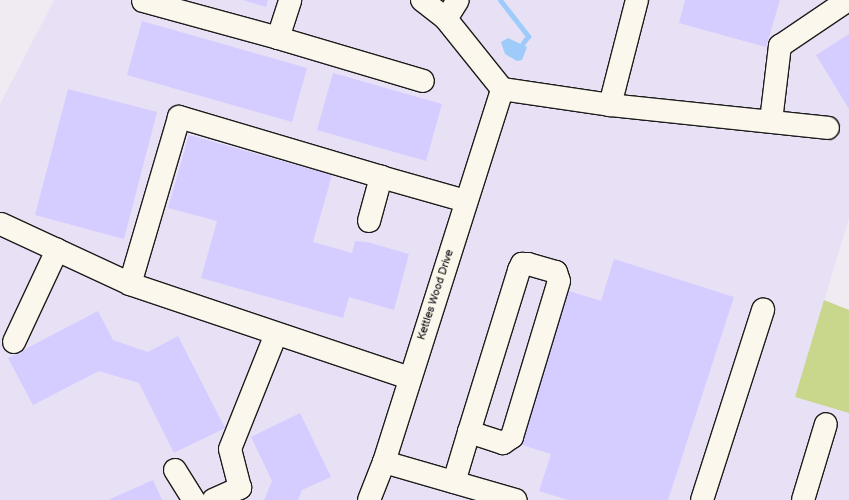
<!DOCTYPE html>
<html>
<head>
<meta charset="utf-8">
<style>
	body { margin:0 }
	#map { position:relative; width:849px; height:500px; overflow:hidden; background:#f0eaf2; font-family:"Balsamiq Sans",sans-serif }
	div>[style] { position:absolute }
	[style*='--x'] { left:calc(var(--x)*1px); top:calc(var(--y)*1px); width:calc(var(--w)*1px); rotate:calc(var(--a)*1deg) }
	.built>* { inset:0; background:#e8e1f6 }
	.green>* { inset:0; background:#c8d78b }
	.water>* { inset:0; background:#9ecbf9 }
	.stream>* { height:5px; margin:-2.5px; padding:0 2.5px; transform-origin:2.5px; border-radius:2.5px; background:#9ecbf9 }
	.building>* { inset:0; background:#d5ccff }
	.roads { filter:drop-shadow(1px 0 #1c1c1c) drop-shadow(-1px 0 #1c1c1c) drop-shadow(0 1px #1c1c1c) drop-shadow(0 -1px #1c1c1c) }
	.minor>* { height:22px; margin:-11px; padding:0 11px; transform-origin:11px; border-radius:11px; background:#fbf7ec }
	span { translate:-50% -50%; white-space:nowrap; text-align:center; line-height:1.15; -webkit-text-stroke:4px #fbf7ec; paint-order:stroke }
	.street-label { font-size:11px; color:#1c1c1c }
</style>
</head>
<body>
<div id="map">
	<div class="built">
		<div style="clip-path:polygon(54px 0,849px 0,849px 218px,795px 397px,849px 413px,849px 500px,0 500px,0 104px)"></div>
	</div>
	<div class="green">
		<div style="clip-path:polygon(824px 300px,849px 310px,849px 413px,795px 397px)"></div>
	</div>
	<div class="water">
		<div style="clip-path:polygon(508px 38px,527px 47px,522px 60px,517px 61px,505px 54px,501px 42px)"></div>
	</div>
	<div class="stream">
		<div style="--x:500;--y:0;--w:46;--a:52.1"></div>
		<div style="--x:528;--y:36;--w:9;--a:126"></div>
	</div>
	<div class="building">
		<div style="clip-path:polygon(243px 0,268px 0,266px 7px)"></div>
		<div style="clip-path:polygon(685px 0,780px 0,766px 47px,679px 23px)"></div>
		<div style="clip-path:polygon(142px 21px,307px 68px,292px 122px,127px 75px)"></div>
		<div style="clip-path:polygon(849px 34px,849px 109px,816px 55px)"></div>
		<div style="clip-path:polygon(333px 73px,442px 104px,426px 161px,317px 130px)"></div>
		<div style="clip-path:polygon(68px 89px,157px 112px,124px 239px,35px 215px)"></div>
		<div style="clip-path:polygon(189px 135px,332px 175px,313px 242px,352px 253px,355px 241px,367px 242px,409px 254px,394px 310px,349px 297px,343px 318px,201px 278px,217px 221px,168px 208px)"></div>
		<div style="clip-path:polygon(614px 259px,734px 297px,668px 500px,568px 500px,539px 491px,551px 454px,516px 443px,566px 290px,601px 301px)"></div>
		<div style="clip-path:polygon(98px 311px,113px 340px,148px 352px,178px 336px,225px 428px,174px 453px,139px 383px,99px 371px,33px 405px,8px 358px)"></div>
		<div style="clip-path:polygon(300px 413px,331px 477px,302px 490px,298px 500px,264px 500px,272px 481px,251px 437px)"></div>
		<div style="clip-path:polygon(153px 480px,162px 500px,108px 500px)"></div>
	</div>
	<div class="roads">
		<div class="minor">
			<div style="--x:422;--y:0;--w:31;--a:38"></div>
			<div style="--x:446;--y:19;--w:90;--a:51.3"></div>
			<div style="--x:502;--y:89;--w:109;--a:8.4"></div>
			<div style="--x:610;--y:105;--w:219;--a:6"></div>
			<div style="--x:143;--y:1;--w:140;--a:15.3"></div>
			<div style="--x:278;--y:38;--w:40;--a:-72"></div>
			<div style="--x:446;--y:19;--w:22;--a:-58"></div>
			<div style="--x:278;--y:38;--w:151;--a:16.5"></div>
			<div style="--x:610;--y:105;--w:108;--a:-75.6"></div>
			<div style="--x:771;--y:121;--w:76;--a:-83.2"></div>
			<div style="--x:780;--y:46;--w:82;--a:-34.1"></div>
			<div style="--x:369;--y:221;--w:46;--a:-74.7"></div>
			<div style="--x:381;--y:177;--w:88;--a:15.8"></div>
			<div style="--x:1;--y:224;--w:142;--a:24.9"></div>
			<div style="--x:130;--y:284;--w:294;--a:18.6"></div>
			<div style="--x:130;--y:284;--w:174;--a:-73.6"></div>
			<div style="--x:179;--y:117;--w:211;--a:16.5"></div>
			<div style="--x:14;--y:342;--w:102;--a:-64.9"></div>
			<div style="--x:384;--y:462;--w:137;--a:16.1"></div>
			<div style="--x:175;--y:470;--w:36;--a:58"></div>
			<div style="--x:454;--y:482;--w:52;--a:-73.3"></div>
			<div style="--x:469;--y:432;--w:170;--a:-72.8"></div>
			<div style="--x:519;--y:270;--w:7;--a:-63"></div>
			<div style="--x:522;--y:264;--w:6;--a:0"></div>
			<div style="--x:528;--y:264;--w:29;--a:16"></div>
			<div style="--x:556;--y:272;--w:9;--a:72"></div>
			<div style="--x:559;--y:281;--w:163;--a:106.8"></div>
			<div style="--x:512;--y:437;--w:11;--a:146"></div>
			<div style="--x:503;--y:443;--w:36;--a:-162"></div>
			<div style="--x:213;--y:500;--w:30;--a:-24"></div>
			<div style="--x:240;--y:488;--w:40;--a:-104.4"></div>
			<div style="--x:230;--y:449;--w:124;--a:-68.2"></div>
			<div style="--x:369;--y:500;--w:41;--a:-68.5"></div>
			<div style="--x:384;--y:462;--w:391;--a:-72.4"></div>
			<div style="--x:702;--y:500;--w:200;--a:-72.2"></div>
			<div style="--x:803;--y:500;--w:79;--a:-73.2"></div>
		</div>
	</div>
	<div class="street-label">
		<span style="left:436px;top:295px;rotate:-72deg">Kettles Wood Drive</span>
	</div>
</div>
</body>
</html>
